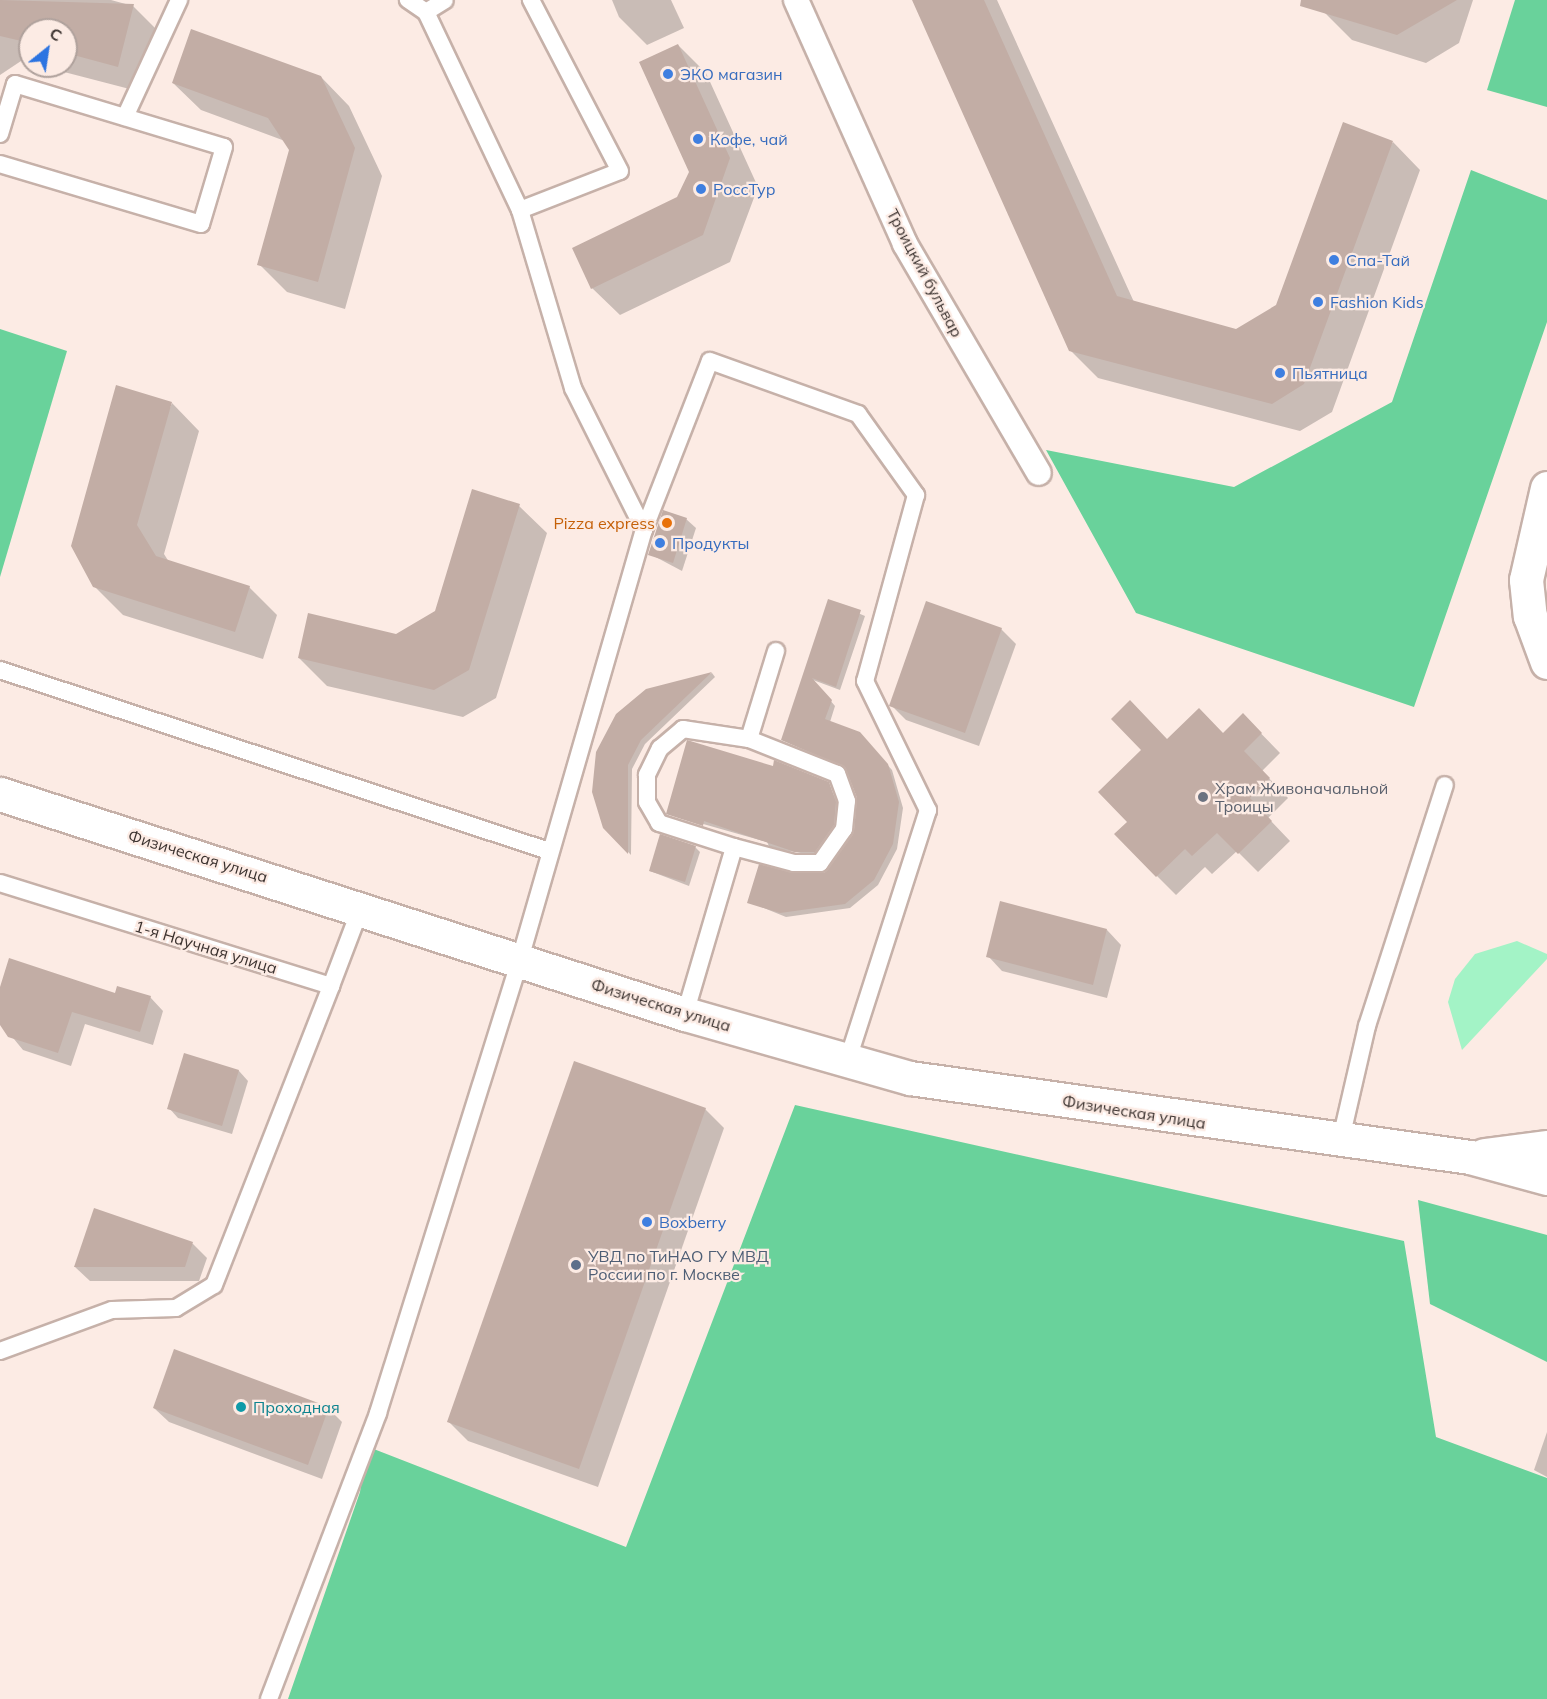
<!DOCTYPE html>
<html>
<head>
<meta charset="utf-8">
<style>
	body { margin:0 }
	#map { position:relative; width:1547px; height:1699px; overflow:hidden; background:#fcebe4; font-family:Mulish,sans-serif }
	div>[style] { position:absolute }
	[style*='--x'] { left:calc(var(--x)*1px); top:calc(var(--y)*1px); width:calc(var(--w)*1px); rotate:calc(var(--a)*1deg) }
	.green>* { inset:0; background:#a3f3c6 }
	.forest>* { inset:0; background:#69d29b }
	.shadow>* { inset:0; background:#0003 }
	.building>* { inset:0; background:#c2ada5 }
	.roads { filter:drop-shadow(2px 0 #c6b1a9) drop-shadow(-2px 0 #c6b1a9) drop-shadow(0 2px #c6b1a9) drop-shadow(0 -2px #c6b1a9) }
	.service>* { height:16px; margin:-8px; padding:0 8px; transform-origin:8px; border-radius:8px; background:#fff }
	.pedestrian>* { height:24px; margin:-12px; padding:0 12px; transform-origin:12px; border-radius:12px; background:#fff }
	.tertiary>* { height:33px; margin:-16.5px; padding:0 16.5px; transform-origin:16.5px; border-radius:16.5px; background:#fff }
	.secondary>* { height:33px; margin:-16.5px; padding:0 16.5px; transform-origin:16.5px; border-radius:16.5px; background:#fff }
	.dots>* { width:16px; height:16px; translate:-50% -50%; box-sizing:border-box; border:3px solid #fcebe4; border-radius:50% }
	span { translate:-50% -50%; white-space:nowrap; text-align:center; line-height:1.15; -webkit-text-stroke:4.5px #fcebe4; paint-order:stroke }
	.shop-label { font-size:16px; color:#366cbe }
	.left { translate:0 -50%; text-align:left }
	.street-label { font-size:16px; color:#3b322f }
	.food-label { font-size:16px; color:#c56008 }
	.right { translate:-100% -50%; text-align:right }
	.worship-label { font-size:16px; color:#5b616d }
	.service-label { font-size:16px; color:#4e5e75 }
	.culture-label { font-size:16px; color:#0d838f }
	.north { position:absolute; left:18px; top:18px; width:60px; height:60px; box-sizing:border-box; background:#fcebe4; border:2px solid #afa19c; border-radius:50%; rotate:30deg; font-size:16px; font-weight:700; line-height:24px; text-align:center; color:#3b322f }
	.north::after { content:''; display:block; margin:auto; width:21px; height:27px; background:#2c74e1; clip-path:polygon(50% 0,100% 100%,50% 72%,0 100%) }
</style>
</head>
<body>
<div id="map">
	<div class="green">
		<div style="clip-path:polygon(1517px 941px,1547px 954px,1547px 959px,1462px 1050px,1448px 1002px,1455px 979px,1475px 954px)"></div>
	</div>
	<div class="forest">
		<div style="clip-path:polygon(1515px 0,1547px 0,1547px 107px,1487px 90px)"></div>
		<div style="clip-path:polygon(1471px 170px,1547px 200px,1547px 322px,1414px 707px,1136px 613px,1046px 450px,1234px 487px,1392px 402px)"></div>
		<div style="clip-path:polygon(0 329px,67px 351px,0 577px)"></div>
		<div style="clip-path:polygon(795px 1105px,1404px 1241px,1436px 1437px,1547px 1478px,1547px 1699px,288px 1699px,360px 1492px,366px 1446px,626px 1547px)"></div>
		<div style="clip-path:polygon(1418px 1200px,1547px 1235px,1547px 1362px,1430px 1304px)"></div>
	</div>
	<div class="shadow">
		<div style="clip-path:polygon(0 0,111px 0,133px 6px,161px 34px,145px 93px,41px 66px,66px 66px,66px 30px,30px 30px,30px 63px,21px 61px,0 75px)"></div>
		<div style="clip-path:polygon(612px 0,671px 0,684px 28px,647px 45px,619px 17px)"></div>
		<div style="clip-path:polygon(914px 0,997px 0,1134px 302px,1236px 330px,1277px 306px,1393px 142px,1420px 170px,1332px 412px,1300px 431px,1098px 378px,1070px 350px)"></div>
		<div style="clip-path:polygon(1328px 0,1473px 0,1459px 43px,1426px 63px,1352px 40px,1324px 12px)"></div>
		<div style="clip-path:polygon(678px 45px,706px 73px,758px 187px,730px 262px,620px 315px,592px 288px,678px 199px,691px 172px)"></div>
		<div style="clip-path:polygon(321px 77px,349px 106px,382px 176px,345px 309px,287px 292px,259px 264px,291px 150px,285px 141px,201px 110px,173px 83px)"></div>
		<div style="clip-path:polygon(172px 403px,199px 431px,164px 554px,169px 562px,249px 587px,277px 615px,263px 659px,123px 615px,94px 586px)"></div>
		<div style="clip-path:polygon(519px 506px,547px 533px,496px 698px,463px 717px,327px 686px,299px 658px,396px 635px,436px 612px)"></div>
		<div style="clip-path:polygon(686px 519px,696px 528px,682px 571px,650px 554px)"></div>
		<div style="clip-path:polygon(829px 601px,865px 616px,840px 690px,813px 680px,835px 706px,830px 722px,864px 738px,892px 770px,903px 808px,897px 849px,878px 885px,850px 908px,786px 917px,749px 902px,794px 875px,825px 874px,856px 831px,858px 798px,847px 770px,783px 740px)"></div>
		<div style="clip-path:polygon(1001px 629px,1016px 644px,979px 746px,906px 720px,891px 705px)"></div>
		<div style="clip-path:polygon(712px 673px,715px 677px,645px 744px,632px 769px,631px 855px,604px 827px,647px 690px)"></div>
		<div style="clip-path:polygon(1243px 715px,1280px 753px,1262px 771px,1288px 798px,1268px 818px,1290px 841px,1258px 872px,1237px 851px,1212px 874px,1205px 867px,1176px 895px,1157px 876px,1129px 822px,1168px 741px,1223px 734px)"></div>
		<div style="clip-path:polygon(828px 783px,840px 808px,838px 830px,819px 856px,770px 848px,767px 842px,668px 814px)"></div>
		<div style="clip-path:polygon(695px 847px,700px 852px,689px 886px,650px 871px)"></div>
		<div style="clip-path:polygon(1107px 930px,1121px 945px,1107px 998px,1002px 971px,988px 956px)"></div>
		<div style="clip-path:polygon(116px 995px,150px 997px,163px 1011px,153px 1045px,85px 1024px,71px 1066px,23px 1050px,0 1022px,0 1003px)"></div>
		<div style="clip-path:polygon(185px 1055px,239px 1071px,248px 1081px,232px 1134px,178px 1118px,169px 1108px)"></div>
		<div style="clip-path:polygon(705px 1109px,724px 1128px,598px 1487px,468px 1441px,449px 1422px)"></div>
		<div style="clip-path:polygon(95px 1210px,193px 1244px,207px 1258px,199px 1281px,90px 1281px,75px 1267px)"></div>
		<div style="clip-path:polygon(154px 1408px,328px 1408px,342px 1422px,322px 1479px,169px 1422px)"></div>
		<div style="clip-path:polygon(1547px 1432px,1547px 1477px,1534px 1470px)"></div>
	</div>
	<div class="building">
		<div style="clip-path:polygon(0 0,134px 4px,118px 67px,66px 53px,66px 30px,30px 30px,30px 43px,0 36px)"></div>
		<div style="clip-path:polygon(912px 0,984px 0,1117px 296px,1236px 329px,1276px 305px,1343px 122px,1393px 141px,1304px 384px,1272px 404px,1069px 351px)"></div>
		<div style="clip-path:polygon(1301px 0,1457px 0,1397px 35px,1300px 6px)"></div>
		<div style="clip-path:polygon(191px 29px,321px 76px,355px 148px,318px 282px,257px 265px,289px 150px,268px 118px,172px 83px)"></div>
		<div style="clip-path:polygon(678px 44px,730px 158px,703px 235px,591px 289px,572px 248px,677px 197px,689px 172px,639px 62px)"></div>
		<div style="clip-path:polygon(116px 385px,172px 402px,137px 525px,156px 556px,250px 586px,235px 632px,93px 587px,71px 546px)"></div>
		<div style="clip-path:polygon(472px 489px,520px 504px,469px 670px,434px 690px,298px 658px,308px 613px,396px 634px,435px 611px)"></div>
		<div style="clip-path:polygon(663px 510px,687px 518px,673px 563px,648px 555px)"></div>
		<div style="clip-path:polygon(828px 599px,861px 610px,836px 687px,812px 678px,832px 700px,825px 719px,860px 732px,888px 764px,899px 802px,893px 844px,874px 880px,845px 904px,780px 913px,747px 903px,759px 864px,794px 873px,824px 873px,854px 830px,857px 798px,845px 767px,781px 740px)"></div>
		<div style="clip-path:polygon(926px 601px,1002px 628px,965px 733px,889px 706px)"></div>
		<div style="clip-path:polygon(712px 672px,641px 740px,628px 765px,628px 854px,603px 828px,592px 792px,596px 752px,616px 714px,646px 689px)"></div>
		<div style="clip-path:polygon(1130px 700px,1167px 739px,1199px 708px,1223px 733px,1243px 713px,1262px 733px,1244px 751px,1270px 778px,1250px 798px,1272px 821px,1238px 854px,1217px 833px,1192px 856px,1185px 849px,1156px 877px,1114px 834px,1127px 822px,1098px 792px,1141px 750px,1111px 719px)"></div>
		<div style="clip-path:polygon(687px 740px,773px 766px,774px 760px,829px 782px,836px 802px,834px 825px,815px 852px,795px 852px,704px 821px,703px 826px,666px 814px)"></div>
		<div style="clip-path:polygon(660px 834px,696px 846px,685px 882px,649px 871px)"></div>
		<div style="clip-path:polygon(1000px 901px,1107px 929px,1093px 985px,986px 957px)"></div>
		<div style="clip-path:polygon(9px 958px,115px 993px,117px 986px,151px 996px,140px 1032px,72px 1012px,58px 1053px,8px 1037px,0 1025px,0 987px)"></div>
		<div style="clip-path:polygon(184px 1053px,239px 1070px,222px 1126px,167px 1109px)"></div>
		<div style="clip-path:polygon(574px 1061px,706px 1108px,579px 1469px,447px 1422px)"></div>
		<div style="clip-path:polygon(94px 1208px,193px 1242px,185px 1267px,74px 1267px)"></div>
		<div style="clip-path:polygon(174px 1349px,329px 1407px,308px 1465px,153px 1408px)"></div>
	</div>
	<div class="roads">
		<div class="service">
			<div style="--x:426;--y:12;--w:22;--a:-32"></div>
			<div style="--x:125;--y:117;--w:129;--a:-65.2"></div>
			<div style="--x:0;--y:134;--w:52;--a:-73.3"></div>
			<div style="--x:15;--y:84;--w:218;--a:16.8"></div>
			<div style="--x:224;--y:147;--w:80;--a:106.6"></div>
			<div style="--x:201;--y:224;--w:210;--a:-163.4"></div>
			<div style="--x:520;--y:210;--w:107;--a:-21.3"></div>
			<div style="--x:620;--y:171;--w:193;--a:-117.5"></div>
			<div style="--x:644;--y:530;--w:181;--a:-68.7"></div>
			<div style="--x:710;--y:361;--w:157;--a:19.7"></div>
			<div style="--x:858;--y:414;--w:100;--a:54.4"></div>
			<div style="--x:916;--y:495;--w:193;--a:105.3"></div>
			<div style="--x:865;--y:681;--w:144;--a:64"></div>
			<div style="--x:928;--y:810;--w:262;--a:107.8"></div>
			<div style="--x:0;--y:670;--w:578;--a:18.25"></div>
			<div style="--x:749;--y:739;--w:92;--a:-72.9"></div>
			<div style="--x:0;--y:883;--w:347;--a:17.3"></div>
			<div style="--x:331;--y:986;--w:85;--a:-69.2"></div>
			<div style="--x:685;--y:1014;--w:174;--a:-73.6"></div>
			<div style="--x:734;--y:847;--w:62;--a:14.9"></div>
			<div style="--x:794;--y:863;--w:26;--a:0"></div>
			<div style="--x:820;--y:863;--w:42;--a:-54.8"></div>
			<div style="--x:844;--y:829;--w:28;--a:-84"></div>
			<div style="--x:847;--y:801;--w:29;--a:-110"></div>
			<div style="--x:837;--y:774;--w:95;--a:-158.3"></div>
			<div style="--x:749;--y:739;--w:67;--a:-171.4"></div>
			<div style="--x:683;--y:729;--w:30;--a:140"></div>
			<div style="--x:660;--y:748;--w:30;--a:116"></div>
			<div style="--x:647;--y:775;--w:27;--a:90"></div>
			<div style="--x:647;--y:802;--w:24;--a:60"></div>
			<div style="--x:659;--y:823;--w:79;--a:17.7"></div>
			<div style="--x:1340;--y:1143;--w:120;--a:-77"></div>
			<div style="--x:1367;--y:1026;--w:253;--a:-72.1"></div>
			<div style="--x:0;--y:1351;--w:119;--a:-20.1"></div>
			<div style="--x:112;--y:1310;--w:64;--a:-1.8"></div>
			<div style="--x:176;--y:1308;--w:44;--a:-31.2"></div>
			<div style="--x:214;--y:1285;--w:321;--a:-68.6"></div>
			<div style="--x:269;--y:1699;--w:306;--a:-69.1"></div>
			<div style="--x:378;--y:1413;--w:476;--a:-72.6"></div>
			<div style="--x:520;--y:959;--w:447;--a:-73.9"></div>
			<div style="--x:644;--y:530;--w:159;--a:-116.6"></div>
			<div style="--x:573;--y:388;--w:186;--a:-106.6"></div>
			<div style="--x:520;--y:210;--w:219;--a:-115.4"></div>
			<div style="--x:426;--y:12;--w:22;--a:-146"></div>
		</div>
		<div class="pedestrian">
			<div style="--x:796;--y:0;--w:267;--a:65.9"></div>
			<div style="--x:905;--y:244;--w:265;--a:59.7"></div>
		</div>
		<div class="tertiary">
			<div style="--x:0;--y:794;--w:719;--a:17.81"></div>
			<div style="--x:685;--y:1014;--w:234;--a:15.9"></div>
			<div style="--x:910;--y:1078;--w:566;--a:8.03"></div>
			<div style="--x:1470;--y:1157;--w:80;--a:15.3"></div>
			<div style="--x:1484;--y:1155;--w:64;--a:-7.2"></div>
		</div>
		<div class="secondary">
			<div style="--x:1547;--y:488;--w:94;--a:102.9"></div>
			<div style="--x:1526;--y:580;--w:36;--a:84"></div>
			<div style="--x:1530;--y:616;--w:49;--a:69.7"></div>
		</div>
	</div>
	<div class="dots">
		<div style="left:668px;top:74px;background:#3f7fe0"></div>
		<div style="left:698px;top:139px;background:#3f7fe0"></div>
		<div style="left:701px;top:189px;background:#3f7fe0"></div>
		<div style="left:1334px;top:260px;background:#3f7fe0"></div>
		<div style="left:1318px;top:302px;background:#3f7fe0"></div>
		<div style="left:1280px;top:373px;background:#3f7fe0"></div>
		<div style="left:667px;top:523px;background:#e8710a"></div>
		<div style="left:660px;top:543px;background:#3f7fe0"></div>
		<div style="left:1203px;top:797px;background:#6b7280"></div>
		<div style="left:647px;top:1222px;background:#3f7fe0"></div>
		<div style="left:576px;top:1265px;background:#5c6f8a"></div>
		<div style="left:241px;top:1407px;background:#0f9aa8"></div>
	</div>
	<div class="shop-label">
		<span class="left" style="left:680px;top:74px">ЭКО магазин</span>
		<span class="left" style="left:710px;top:139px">Кофе, чай</span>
		<span class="left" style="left:713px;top:189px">РоссТур</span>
		<span class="left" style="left:1346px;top:260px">Спа-Тай</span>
		<span class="left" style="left:1330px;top:302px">Fashion Kids</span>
		<span class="left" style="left:1292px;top:373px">Пьятница</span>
		<span class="left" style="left:672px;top:543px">Продукты</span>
		<span class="left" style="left:659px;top:1222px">Boxberry</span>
	</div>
	<div class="street-label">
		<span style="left:925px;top:273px;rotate:62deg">Троицкий бульвар</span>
		<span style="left:198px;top:856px;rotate:17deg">Физическая улица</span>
		<span style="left:206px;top:947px;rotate:17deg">1-я Научная улица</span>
		<span style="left:661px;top:1005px;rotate:17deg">Физическая улица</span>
		<span style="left:1134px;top:1112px;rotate:9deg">Физическая улица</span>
	</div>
	<div class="food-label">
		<span class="right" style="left:655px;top:523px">Pizza express</span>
	</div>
	<div class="worship-label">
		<span class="left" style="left:1215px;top:797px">Храм Живоначальной<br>Троицы</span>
	</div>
	<div class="service-label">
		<span class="left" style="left:588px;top:1265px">УВД по ТиНАО ГУ МВД<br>России по г. Москве</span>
	</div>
	<div class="culture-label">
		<span class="left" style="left:253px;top:1407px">Проходная</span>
	</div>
	<div class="north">С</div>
</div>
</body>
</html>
